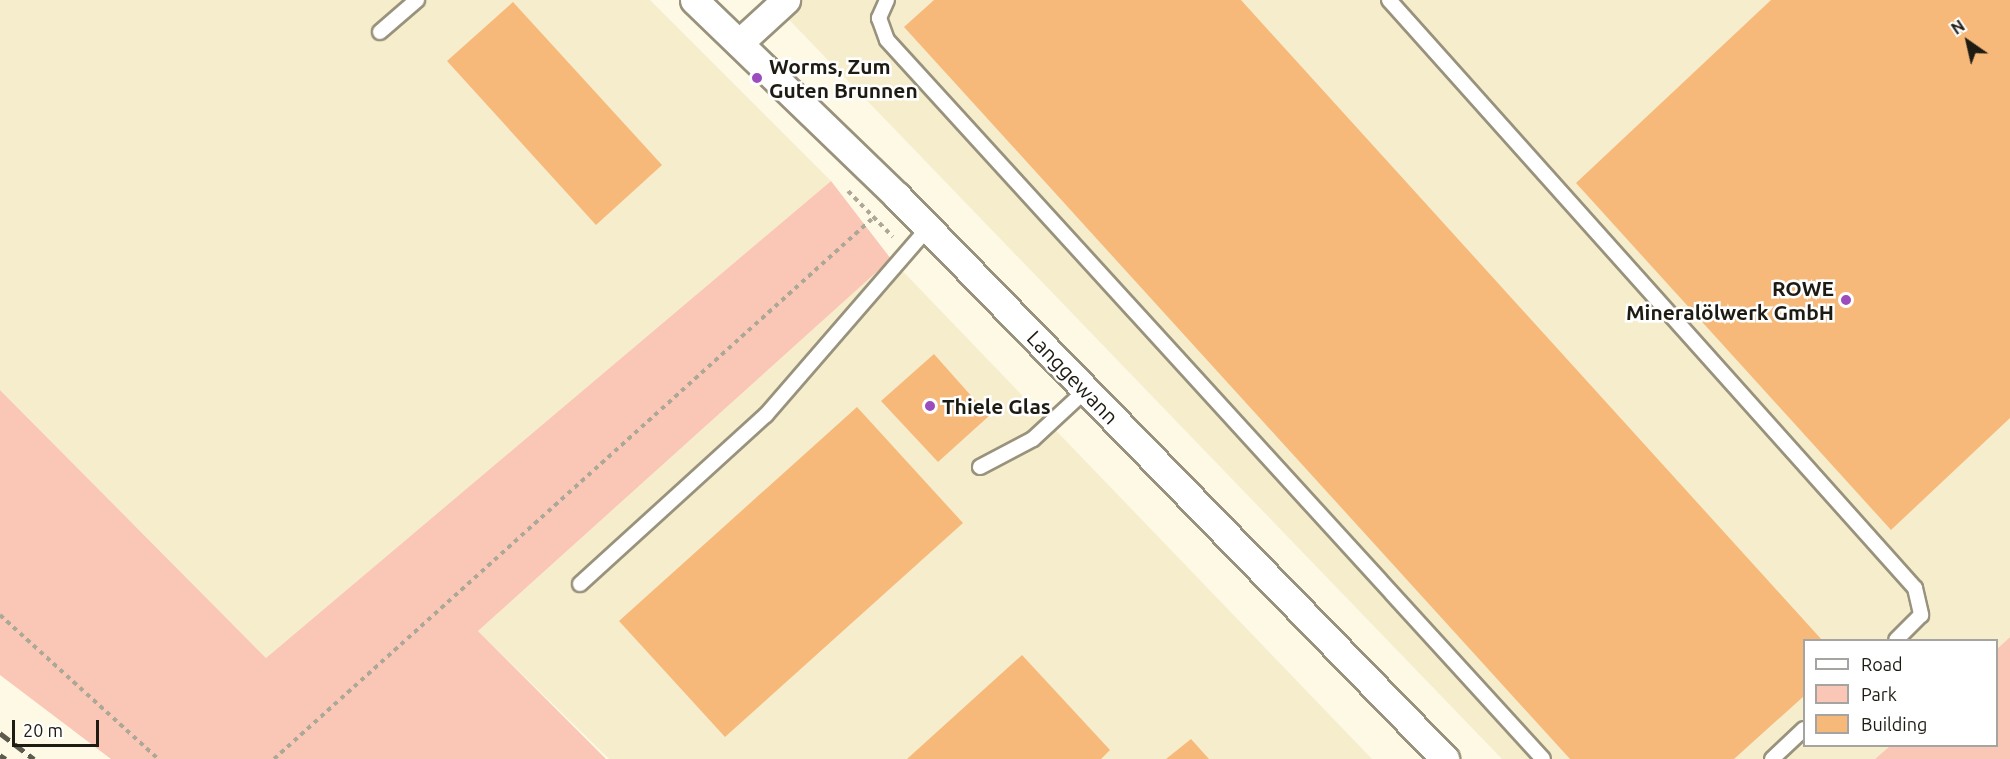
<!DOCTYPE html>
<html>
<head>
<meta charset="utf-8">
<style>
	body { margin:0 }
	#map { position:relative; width:2010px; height:759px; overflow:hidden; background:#fef9e5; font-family:Ubuntu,sans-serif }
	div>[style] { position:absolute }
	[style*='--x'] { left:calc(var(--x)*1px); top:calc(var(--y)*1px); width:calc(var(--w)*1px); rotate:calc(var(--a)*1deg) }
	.built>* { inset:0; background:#f6edcd }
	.green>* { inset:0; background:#fac6b6 }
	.building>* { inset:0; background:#f7b97a }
	.path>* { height:4px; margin-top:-2px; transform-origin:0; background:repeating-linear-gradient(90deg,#aca898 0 4.5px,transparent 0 9px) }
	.roads { filter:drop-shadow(2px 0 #99927c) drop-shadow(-2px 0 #99927c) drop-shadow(0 2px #99927c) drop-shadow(0 -2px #99927c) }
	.service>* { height:14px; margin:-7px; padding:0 7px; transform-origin:7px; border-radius:7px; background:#fff }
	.minor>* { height:27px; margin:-13.5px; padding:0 13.5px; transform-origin:13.5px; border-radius:13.5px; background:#fff }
	.rail>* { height:4.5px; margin-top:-2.25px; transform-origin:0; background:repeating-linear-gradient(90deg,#5c594d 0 12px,transparent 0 18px) }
	.dots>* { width:16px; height:16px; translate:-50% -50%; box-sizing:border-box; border:3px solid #fff; border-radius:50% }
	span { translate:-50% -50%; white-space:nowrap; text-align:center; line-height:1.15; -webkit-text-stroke:5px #fff; paint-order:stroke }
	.poi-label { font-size:21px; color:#1e1b13; font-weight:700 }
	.left { translate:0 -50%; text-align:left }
	.right { translate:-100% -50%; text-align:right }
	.street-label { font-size:21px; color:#1e1b13 }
	.legend { position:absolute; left:1803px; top:639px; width:195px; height:108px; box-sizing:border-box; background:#fff; border:2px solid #a5a4a1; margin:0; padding:8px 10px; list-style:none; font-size:18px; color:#1e1b13 }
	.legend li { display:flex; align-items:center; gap:12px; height:30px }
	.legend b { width:30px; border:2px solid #a5a4a1 }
	.north { position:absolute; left:1938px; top:12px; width:60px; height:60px; -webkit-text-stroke:4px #fff; paint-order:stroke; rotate:326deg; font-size:16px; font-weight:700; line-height:24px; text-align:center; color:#1e1b13 }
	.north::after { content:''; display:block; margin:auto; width:21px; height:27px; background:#1e1b13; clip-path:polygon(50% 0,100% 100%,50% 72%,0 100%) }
	.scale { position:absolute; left:12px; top:720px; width:87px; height:27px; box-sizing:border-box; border:3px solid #1e1b13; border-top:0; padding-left:8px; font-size:18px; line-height:21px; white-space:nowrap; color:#1e1b13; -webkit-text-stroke:4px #fff; paint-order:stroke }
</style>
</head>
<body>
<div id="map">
	<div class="built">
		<div style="clip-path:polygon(0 0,650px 0,831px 181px,266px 658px,0 390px)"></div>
		<div style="clip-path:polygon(770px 0,2010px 0,2010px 637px,1997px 649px,1996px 640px,1804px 640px,1804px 746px,1890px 746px,1875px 759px,1502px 759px)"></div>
		<div style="clip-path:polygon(891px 259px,1372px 759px,609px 759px,478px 631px)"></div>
	</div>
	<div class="green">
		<div style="clip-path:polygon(831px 181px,891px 259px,478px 631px,606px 759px,111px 759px,0 675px,0 390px,266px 658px)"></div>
		<div style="clip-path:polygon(2010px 637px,2010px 759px,1875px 759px,1890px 746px,1996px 746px,1997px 649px)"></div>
	</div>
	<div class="building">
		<div style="clip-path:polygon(934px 0,1241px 0,1822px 640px,1804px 640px,1804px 696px,1734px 759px,1570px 759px,904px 27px)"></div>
		<div style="clip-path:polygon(1771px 0,2010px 0,2010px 418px,1891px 530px,1576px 183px)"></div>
		<div style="clip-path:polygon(513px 2px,662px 165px,596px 225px,447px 61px)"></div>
		<div style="clip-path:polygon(934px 354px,989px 416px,938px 462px,881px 401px)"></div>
		<div style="clip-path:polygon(857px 407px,963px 523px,725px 737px,619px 621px)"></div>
		<div style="clip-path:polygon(1022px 655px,1110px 750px,1101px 759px,907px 759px)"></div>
		<div style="clip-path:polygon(1191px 739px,1209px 759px,1166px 759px)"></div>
	</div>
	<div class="path">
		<div style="--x:848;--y:191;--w:64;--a:45.6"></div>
		<div style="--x:0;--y:615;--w:214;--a:42.3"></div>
		<div style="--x:274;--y:759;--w:809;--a:-42.09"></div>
	</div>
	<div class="roads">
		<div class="service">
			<div style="--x:887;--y:0;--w:20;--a:114"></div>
			<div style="--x:879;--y:18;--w:23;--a:70"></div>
			<div style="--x:887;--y:40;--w:973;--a:47.62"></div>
			<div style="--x:1389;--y:0;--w:789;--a:48.19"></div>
			<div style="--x:1915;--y:588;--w:28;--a:77"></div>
			<div style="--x:1921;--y:615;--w:35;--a:135"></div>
			<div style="--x:380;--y:32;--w:49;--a:-40.9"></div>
			<div style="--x:980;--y:467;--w:60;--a:-27.8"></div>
			<div style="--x:1033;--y:439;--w:72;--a:-42.8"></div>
			<div style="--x:580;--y:584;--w:251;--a:-42.3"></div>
			<div style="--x:766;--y:415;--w:247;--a:-49.1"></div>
			<div style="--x:1772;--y:759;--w:44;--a:-43.2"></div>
		</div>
		<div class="minor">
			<div style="--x:694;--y:0;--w:282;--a:44"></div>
			<div style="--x:897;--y:196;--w:786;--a:45.77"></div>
			<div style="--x:739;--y:43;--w:64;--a:-42.5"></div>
		</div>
	</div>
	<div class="rail">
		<div style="--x:0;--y:733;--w:43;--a:37.4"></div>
		<div style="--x:0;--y:755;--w:7;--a:34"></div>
	</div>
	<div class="dots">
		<div style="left:757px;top:78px;background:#9b4cbd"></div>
		<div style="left:1846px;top:300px;background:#9b4cbd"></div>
		<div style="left:930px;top:406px;background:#9b4cbd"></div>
	</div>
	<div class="poi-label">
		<span class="left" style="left:769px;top:78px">Worms, Zum<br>Guten Brunnen</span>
		<span class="right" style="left:1834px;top:300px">ROWE<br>Mineralölwerk GmbH</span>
		<span class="left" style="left:942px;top:406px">Thiele Glas</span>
	</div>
	<div class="street-label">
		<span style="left:1073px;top:377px;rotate:46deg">Langgewann</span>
	</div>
	<ul class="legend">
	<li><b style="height:8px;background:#fff"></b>Road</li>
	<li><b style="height:16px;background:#fac6b6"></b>Park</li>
	<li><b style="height:16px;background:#f7b97a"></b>Building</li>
	</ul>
	<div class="north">N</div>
	<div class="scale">20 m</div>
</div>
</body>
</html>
